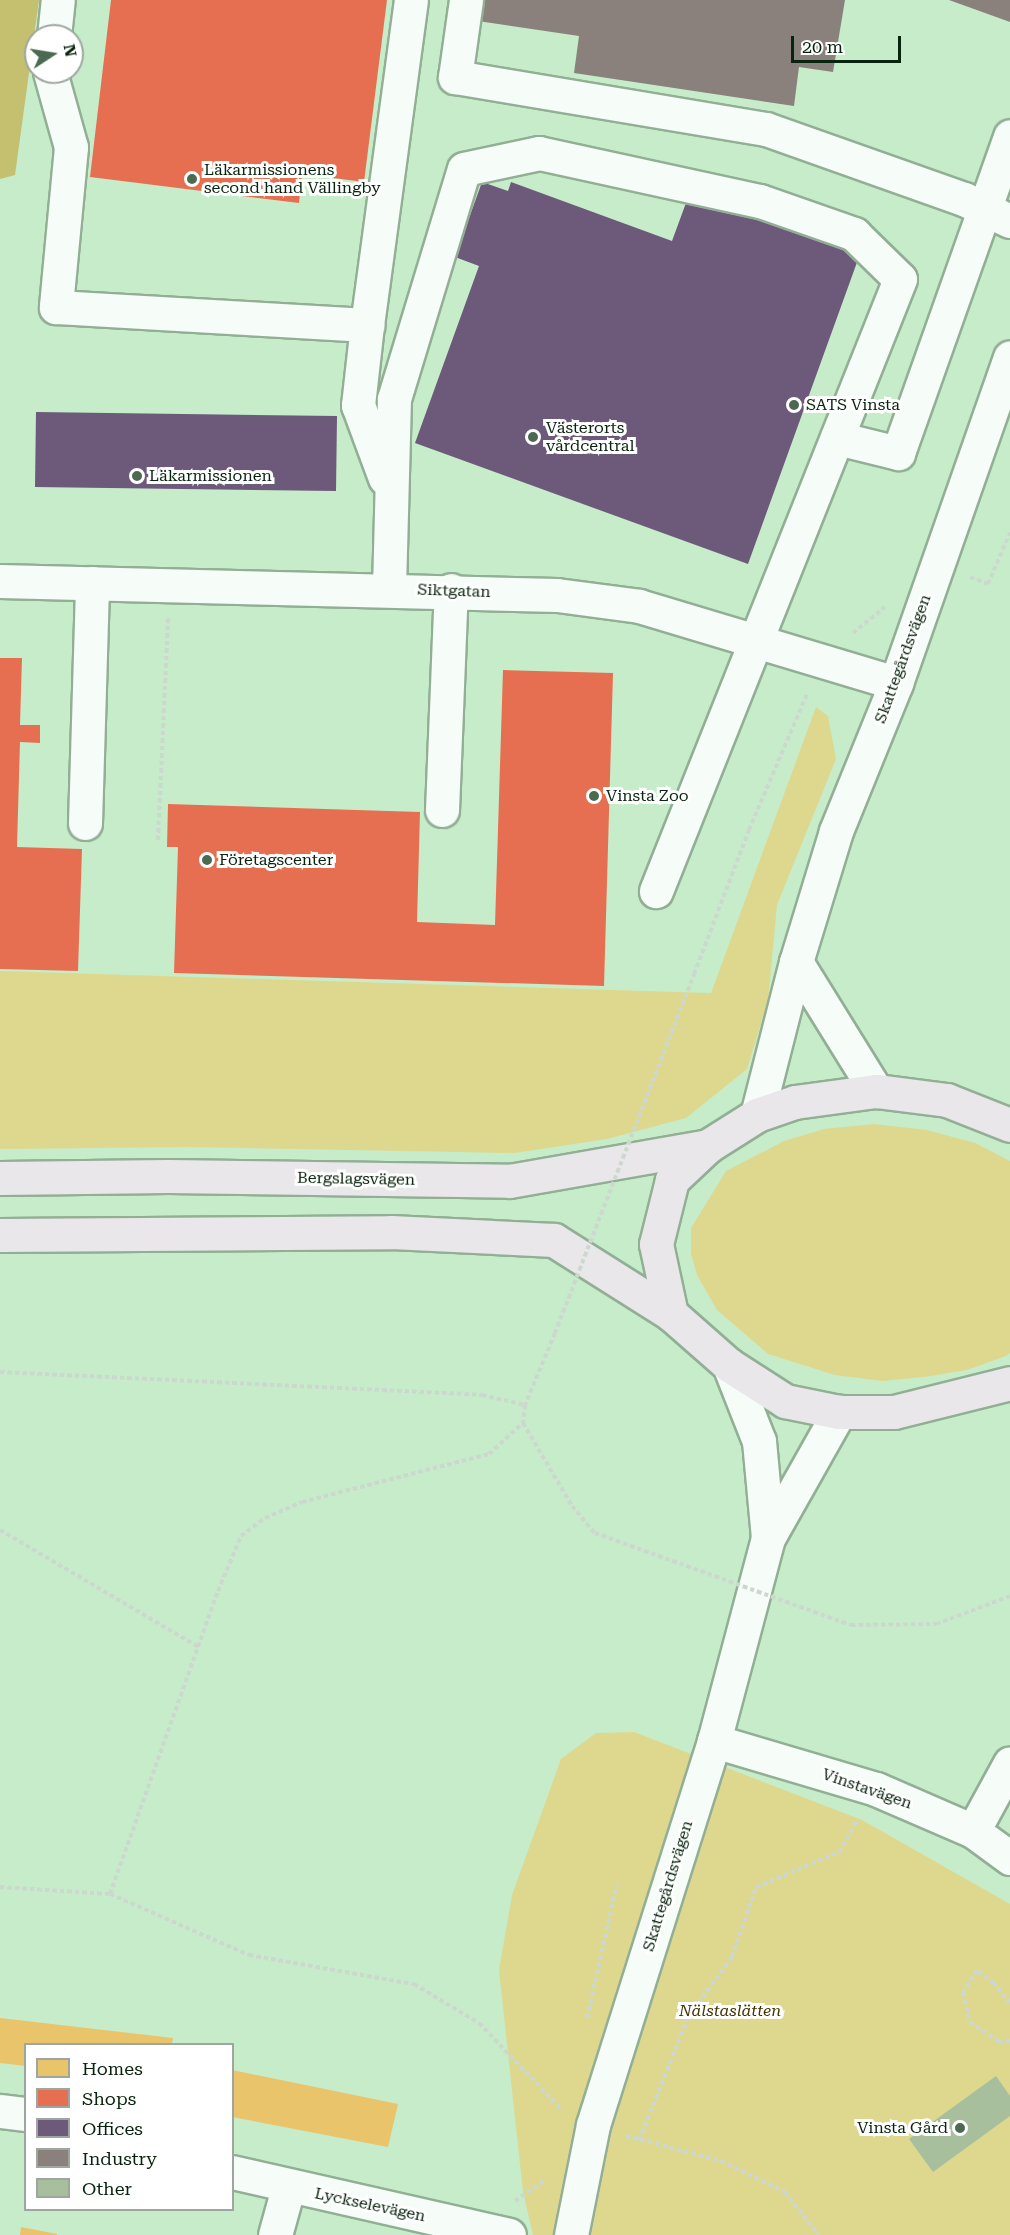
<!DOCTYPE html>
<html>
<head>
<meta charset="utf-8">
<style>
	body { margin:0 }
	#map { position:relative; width:1010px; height:2235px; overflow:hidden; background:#c6ecca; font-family:"Roboto Serif",serif }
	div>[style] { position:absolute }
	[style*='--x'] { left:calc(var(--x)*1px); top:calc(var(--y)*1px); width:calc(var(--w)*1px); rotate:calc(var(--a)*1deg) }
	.green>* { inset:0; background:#ded88f }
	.forest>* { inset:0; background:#c5bf70 }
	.homes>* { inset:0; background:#e9c46a }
	.shops>* { inset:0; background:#e76f51 }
	.offices>* { inset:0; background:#6d597a }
	.industry>* { inset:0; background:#8a817c }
	.building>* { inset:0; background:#a7bf9d }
	.path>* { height:4px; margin-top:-2px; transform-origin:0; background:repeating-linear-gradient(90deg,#ccd8cd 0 4.5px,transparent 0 7.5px) }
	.roads { filter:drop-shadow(2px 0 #92af95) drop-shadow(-2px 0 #92af95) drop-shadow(0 2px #92af95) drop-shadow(0 -2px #92af95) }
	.minor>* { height:33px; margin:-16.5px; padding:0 16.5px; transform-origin:16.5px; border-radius:16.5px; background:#f6fcf7 }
	.major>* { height:33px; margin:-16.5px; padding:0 16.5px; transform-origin:16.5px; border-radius:16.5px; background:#e9e7e9 }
	.path-bridge>* { height:4px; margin-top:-2px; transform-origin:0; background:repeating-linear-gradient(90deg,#ccd8cd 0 4.5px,transparent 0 7.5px) }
	.dots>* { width:16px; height:16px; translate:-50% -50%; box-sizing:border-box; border:3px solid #fff; border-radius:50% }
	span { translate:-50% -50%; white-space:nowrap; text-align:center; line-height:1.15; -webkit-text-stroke:6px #fff; paint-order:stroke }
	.poi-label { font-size:16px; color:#09240e }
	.left { translate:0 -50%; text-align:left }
	.right { translate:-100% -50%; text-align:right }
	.street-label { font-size:16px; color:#09240e }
	.park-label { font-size:16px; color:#443303; font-style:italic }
	.legend { position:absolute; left:24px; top:2043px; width:210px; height:168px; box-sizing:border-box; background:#fff; border:2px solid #9da79f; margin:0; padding:8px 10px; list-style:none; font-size:18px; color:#09240e }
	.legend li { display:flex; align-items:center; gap:12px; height:30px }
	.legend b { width:30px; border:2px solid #9da79f }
	.north { position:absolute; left:24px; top:24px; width:60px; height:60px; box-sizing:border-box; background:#fff; border:2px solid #9da79f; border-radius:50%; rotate:78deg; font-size:16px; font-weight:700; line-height:24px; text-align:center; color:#09240e }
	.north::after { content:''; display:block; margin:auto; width:21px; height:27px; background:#4b6a50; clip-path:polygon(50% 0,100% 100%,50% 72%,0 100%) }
	.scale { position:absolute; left:791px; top:36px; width:110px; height:27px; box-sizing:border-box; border:3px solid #09240e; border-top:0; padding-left:8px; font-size:18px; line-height:21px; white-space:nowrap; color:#09240e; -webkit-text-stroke:4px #fff; paint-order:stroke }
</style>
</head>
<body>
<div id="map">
	<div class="green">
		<div style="clip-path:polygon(816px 707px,828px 716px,836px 759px,777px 905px,768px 1001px,747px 1069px,686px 1118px,607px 1139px,515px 1153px,188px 1147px,0 1149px,0 971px,711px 993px)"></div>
		<div style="clip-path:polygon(874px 1124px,927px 1130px,975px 1143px,1010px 1161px,1010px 1353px,1006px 1356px,967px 1370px,924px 1377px,883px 1381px,835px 1375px,768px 1354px,717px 1310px,697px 1275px,691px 1254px,691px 1228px,726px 1171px,784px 1141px,824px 1129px)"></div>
		<div style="clip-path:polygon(634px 1732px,862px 1820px,1010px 1904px,1010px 2235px,533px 2235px,523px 2192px,499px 1970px,512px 1895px,561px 1759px,596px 1733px)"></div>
	</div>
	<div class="forest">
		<div style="clip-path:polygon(0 0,39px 0,15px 175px,0 179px)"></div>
	</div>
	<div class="homes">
		<div style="clip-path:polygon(0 2018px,173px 2038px,172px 2044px,26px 2044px,26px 2066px,0 2063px)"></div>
		<div style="clip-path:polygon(232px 2070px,398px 2104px,388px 2147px,232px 2117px)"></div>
		<div style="clip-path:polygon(21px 2227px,57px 2234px,57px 2235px,20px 2235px)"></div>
	</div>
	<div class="shops">
		<div style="clip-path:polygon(111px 0,387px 0,364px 182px,302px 174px,299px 203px,90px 177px)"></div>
		<div style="clip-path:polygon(0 658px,22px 658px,20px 725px,40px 725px,40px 743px,20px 742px,17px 847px,82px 849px,78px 971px,0 969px)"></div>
		<div style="clip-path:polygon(503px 670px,613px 673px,604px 986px,174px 973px,178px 847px,167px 847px,168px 804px,420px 812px,417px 922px,495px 925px)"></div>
	</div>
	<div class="offices">
		<div style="clip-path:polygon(482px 182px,508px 191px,511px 182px,672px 241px,690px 192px,860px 254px,748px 564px,415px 443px,479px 266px,455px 257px)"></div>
		<div style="clip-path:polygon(36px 412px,337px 416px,336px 491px,35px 487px)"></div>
	</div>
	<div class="industry">
		<div style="clip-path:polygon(481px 0,845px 0,833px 72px,799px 67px,794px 106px,574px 73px,579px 36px,478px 21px)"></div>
		<div style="clip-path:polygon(949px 0,1010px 0,1010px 22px)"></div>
	</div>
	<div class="building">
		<div style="clip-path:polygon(996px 2076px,1010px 2096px,1010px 2116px,933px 2172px,909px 2139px)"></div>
	</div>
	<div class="path">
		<div style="--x:970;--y:577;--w:19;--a:21"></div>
		<div style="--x:988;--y:584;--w:56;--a:-66.7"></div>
		<div style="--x:853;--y:633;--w:41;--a:-39.1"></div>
		<div style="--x:158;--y:840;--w:222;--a:-87.4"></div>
		<div style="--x:694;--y:974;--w:154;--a:-69.1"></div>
		<div style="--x:749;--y:830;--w:150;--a:-66.9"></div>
		<div style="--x:555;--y:1333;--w:78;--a:112.6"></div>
		<div style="--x:525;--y:1405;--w:18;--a:96"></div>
		<div style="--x:523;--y:1423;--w:96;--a:59.4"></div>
		<div style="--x:572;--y:1506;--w:35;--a:50"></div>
		<div style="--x:0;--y:1372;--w:483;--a:2.7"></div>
		<div style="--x:482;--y:1395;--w:44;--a:13.1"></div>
		<div style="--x:0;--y:1530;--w:231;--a:30.5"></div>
		<div style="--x:851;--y:1625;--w:85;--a:-0.7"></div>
		<div style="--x:936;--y:1624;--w:79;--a:-20.7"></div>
		<div style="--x:0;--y:1887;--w:110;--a:3.6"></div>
		<div style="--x:110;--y:1894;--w:152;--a:23.7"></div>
		<div style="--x:249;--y:1955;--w:168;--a:10"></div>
		<div style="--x:414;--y:1984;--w:76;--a:31"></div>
		<div style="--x:479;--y:2023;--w:119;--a:46.4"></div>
		<div style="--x:110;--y:1894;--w:322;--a:-70.4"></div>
		<div style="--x:218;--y:1591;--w:60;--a:-67.3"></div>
		<div style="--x:241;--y:1536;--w:30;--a:-37"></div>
		<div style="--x:265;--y:1518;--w:40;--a:-23.4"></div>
		<div style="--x:302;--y:1502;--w:193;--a:-14.4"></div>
		<div style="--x:489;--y:1454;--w:46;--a:-42.4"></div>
		<div style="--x:1010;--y:2003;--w:26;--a:-129"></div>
		<div style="--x:994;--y:1983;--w:21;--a:-143"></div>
		<div style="--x:977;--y:1970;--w:26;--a:122"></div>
		<div style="--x:963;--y:1992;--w:31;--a:77"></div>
		<div style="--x:970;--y:2022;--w:34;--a:34"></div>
		<div style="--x:998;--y:2041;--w:12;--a:0"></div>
		<div style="--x:587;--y:2018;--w:137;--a:-77.4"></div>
		<div style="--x:626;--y:2136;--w:98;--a:14.7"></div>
		<div style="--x:721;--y:2161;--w:71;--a:25.8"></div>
		<div style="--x:785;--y:2192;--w:55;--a:51.7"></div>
		<div style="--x:639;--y:2140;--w:135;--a:-68.2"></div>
		<div style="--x:689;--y:2015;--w:72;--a:-53.4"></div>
		<div style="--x:732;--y:1957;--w:74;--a:-71.1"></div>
		<div style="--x:756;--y:1887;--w:90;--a:-22.9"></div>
		<div style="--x:839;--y:1852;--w:36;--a:-60"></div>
		<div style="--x:515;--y:2201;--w:35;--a:-35"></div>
	</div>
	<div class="roads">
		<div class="minor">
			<div style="--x:466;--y:0;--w:78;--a:98.1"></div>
			<div style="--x:455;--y:77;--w:315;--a:9.5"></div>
			<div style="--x:766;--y:129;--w:210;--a:19.5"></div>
			<div style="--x:964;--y:199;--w:51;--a:25.6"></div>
			<div style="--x:54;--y:36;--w:36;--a:-84"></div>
			<div style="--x:50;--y:72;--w:78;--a:74.4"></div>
			<div style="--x:71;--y:147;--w:161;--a:95.4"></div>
			<div style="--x:56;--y:307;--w:312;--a:3.3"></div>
			<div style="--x:367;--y:325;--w:81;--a:96.4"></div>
			<div style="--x:358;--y:405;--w:78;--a:69.7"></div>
			<div style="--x:367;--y:325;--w:328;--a:-82.3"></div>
			<div style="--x:837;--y:438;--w:63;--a:13.8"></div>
			<div style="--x:898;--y:453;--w:336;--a:-70.5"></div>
			<div style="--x:0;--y:581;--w:557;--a:1.44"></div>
			<div style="--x:557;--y:595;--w:83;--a:7.6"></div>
			<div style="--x:639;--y:606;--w:268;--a:16.7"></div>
			<div style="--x:389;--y:589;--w:190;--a:-88.5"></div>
			<div style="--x:394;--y:399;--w:240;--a:-73.1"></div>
			<div style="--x:464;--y:169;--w:77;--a:-12"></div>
			<div style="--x:539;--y:153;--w:226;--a:12.3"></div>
			<div style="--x:760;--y:201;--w:100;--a:19.3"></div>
			<div style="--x:854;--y:234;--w:64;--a:44.4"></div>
			<div style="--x:900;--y:279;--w:659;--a:111.74"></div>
			<div style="--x:442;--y:810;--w:220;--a:-87.7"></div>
			<div style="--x:85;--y:823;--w:240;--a:-88.3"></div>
			<div style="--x:796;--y:962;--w:152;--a:58.2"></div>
			<div style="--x:757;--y:1115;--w:158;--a:-75.7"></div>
			<div style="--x:796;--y:962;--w:137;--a:-73"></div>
			<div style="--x:836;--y:831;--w:160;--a:-67.9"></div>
			<div style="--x:896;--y:683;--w:345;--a:-70.7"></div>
			<div style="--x:729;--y:1365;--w:82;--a:68.5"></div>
			<div style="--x:759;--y:1441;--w:97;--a:84.7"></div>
			<div style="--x:714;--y:1741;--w:169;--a:16.5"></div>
			<div style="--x:876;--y:1789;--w:106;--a:23.4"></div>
			<div style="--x:973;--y:1831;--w:46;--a:36.1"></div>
			<div style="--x:973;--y:1831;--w:77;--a:-61.4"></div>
			<div style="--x:0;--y:2111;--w:26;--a:7"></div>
			<div style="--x:232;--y:2172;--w:284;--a:12.8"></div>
			<div style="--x:275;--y:2235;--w:49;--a:-74.5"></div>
			<div style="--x:571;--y:2235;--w:112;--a:-78.7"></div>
			<div style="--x:593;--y:2125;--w:403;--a:-72.5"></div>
			<div style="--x:714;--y:1741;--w:210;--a:-75.1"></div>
			<div style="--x:768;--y:1538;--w:145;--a:-60.6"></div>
		</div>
		<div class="major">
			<div style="--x:1010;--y:1125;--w:68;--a:-158.4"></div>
			<div style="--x:947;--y:1100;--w:72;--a:-172.8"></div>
			<div style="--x:876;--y:1091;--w:82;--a:172.3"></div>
			<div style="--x:795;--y:1102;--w:40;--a:161.1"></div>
			<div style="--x:757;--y:1115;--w:58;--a:147.7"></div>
			<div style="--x:708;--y:1146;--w:50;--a:136.6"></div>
			<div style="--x:672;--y:1180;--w:66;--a:104"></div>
			<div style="--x:656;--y:1244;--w:72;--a:77.9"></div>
			<div style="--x:671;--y:1314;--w:77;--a:41.3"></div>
			<div style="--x:729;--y:1365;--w:67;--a:32.7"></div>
			<div style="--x:785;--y:1401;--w:55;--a:11.5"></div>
			<div style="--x:839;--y:1412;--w:55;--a:0"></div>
			<div style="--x:894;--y:1412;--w:120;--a:-14"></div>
			<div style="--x:0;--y:1178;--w:168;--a:-0.7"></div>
			<div style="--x:168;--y:1176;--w:342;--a:0.8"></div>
			<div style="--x:510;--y:1181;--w:201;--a:-10"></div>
			<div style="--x:0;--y:1235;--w:391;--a:-0.4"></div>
			<div style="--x:391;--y:1232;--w:163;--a:2.8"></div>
			<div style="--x:554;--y:1240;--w:138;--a:32.3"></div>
		</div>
	</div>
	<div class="path-bridge">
		<div style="--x:555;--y:1333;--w:385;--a:-68.8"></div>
		<div style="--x:595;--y:1533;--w:272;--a:19.8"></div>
	</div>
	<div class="dots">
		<div style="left:192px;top:179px;background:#4b6a50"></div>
		<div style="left:794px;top:405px;background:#4b6a50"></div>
		<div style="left:533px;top:437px;background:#4b6a50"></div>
		<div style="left:137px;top:476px;background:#4b6a50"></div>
		<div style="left:594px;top:796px;background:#4b6a50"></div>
		<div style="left:207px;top:860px;background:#4b6a50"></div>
		<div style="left:960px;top:2128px;background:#4b6a50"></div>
	</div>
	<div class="poi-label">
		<span class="left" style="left:204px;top:179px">Läkarmissionens<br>second hand Vällingby</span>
		<span class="left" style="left:806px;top:405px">SATS Vinsta</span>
		<span class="left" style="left:546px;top:437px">Västerorts<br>vårdcentral</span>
		<span class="left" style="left:149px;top:476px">Läkarmissionen</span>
		<span class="left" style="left:606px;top:796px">Vinsta Zoo</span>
		<span class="left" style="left:219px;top:860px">Företagscenter</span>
		<span class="right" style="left:948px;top:2128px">Vinsta Gård</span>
	</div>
	<div class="street-label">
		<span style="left:454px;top:591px;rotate:2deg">Siktgatan</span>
		<span style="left:903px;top:659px;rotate:-70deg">Skattegårdsvägen</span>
		<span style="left:356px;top:1179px;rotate:1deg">Bergslagsvägen</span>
		<span style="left:867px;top:1789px;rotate:19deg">Vinstavägen</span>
		<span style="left:668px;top:1886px;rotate:-73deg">Skattegårdsvägen</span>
		<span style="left:370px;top:2205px;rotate:12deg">Lyckselevägen</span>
	</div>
	<div class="park-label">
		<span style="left:730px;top:2011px">Nälstaslätten</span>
	</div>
	<ul class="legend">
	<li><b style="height:16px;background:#e9c46a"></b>Homes</li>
	<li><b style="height:16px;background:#e76f51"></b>Shops</li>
	<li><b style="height:16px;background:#6d597a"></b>Offices</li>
	<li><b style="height:16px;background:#8a817c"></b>Industry</li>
	<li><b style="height:16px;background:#a7bf9d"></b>Other</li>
	</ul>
	<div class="north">N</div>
	<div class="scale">20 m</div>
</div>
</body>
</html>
